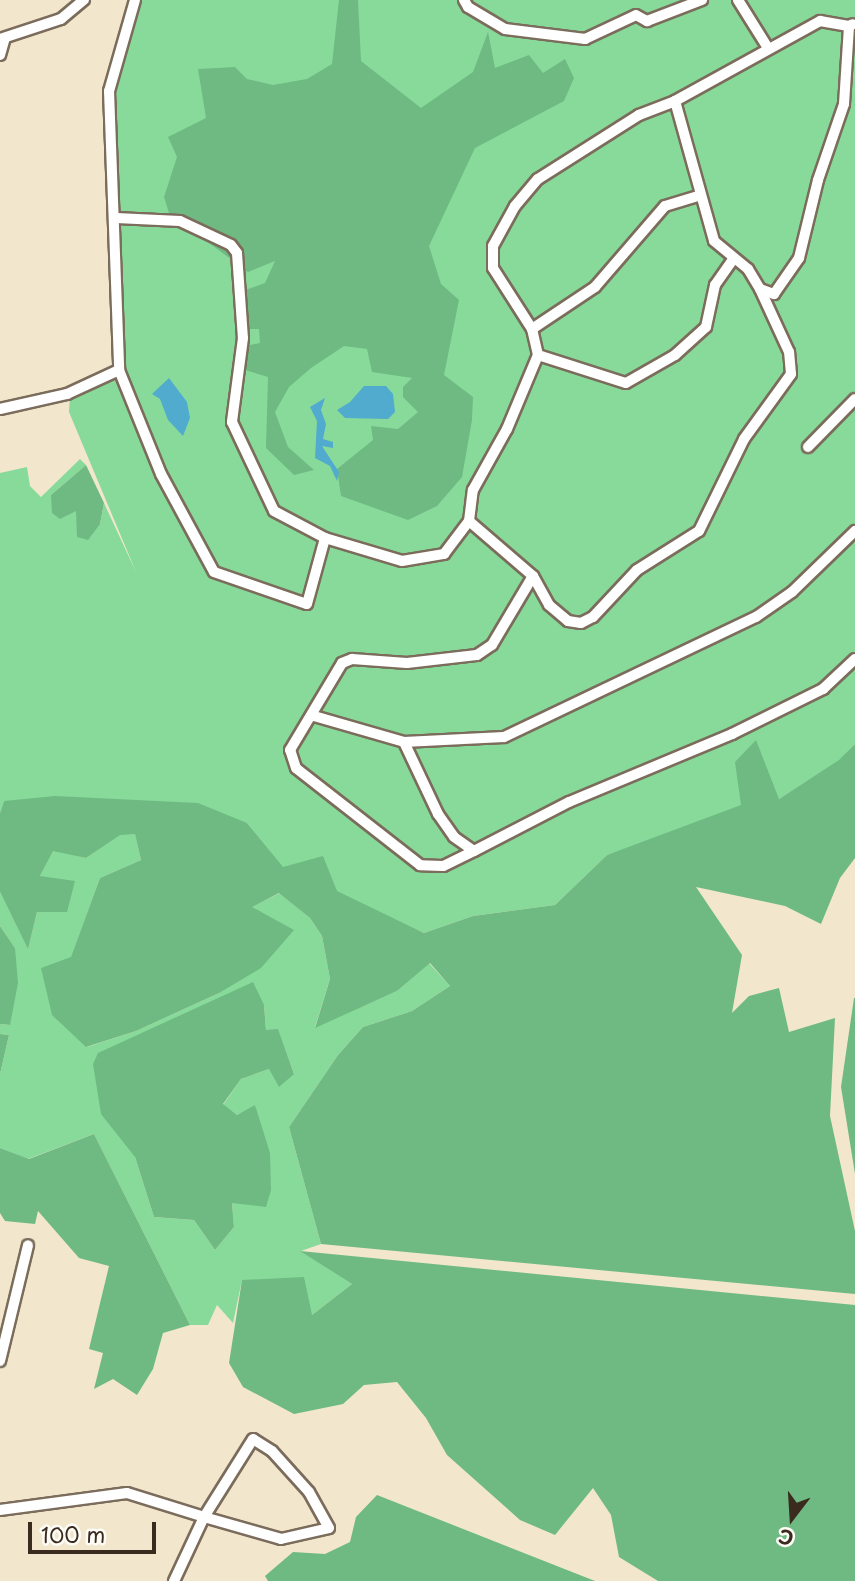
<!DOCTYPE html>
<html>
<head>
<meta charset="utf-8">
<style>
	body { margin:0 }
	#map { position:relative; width:855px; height:1581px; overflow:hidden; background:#f2e7cd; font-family:"Playpen Sans",sans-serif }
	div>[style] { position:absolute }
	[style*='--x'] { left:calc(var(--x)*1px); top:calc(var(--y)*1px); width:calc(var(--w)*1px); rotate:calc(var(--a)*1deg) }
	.green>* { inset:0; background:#88da9a }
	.forest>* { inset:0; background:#6eba82 }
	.water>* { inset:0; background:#51abce }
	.roads { filter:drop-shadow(2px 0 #7b6c5b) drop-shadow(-2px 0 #7b6c5b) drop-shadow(0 2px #7b6c5b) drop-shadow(0 -2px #7b6c5b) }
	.minor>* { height:10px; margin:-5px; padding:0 5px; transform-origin:5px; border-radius:5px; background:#fff }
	span { translate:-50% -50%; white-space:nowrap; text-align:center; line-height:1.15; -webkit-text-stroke:5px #fdfcf7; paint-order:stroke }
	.north { position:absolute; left:757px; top:1483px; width:70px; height:70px; -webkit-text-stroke:5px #fdfcf7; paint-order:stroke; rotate:197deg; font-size:19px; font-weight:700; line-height:28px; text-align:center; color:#3b2a1e }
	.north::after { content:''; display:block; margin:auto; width:24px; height:32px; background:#3b2a1e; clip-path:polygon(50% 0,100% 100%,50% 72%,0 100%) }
	.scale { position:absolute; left:28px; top:1522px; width:128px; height:32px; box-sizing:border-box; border:4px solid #3b2a1e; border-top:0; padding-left:9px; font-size:21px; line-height:24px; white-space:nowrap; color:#3b2a1e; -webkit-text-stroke:5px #fdfcf7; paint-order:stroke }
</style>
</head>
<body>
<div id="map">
	<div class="green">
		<div style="clip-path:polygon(136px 0,855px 0,855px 744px,840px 760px,779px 799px,607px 855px,555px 905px,473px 916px,424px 933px,283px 868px,247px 823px,4px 801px,0 813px,0 473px,27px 467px,30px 486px,41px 497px,80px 459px,86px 465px,51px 495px,100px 524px,104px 503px,136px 572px,69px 412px,70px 396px,116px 380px,109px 94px)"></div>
		<div style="clip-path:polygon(evenodd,135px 833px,141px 860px,100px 878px,71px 958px,87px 1047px,136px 1031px,219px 993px,251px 907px,280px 893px,310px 918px,322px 936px,330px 979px,315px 1027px,397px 991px,429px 963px,450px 986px,412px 1011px,363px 1027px,338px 1055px,289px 1127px,321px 1244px,301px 1251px,352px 1284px,312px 1315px,242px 1280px,233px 1323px,217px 1305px,208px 1325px,190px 1325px,94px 1134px,28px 1159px,0 1148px,0 1074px,9px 1035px,0 1034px,0 1024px,9px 1025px,15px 948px,0 926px,0 892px,28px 948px,37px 912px,66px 912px,40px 876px,53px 850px,86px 858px,120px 834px,135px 833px,264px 1005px,266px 1030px,278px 1030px,294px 1074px,269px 1069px,241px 1079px,223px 1105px,237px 1115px,256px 1106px,232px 1203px,234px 1227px,215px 1250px,194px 1220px,154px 1217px,135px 1157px,264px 1005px)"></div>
	</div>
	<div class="forest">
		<div style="clip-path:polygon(339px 0,358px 0,361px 61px,421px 108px,473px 72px,488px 32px,495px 68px,529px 55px,543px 73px,565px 59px,574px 78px,564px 101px,475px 148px,429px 246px,441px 284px,459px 300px,444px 375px,473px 397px,472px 420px,462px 477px,437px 506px,408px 520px,341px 496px,337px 469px,373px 440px,371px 426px,398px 429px,418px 412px,403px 397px,403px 387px,412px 378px,372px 372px,367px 349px,344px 346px,311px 368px,289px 387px,275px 412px,288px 447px,314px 470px,294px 475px,266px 448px,268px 377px,235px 367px,240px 347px,260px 343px,259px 329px,244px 329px,235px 308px,237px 293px,265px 283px,275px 261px,248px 272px,169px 213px,164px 197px,177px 157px,168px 137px,206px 118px,198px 69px,235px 67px,247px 79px,273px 85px,307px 79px,332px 64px)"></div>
		<div style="clip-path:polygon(86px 465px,104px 503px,100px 524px,88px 540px,77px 537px,76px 511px,60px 519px,52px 513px,51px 495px)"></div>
		<div style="clip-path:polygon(756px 740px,779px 799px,839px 760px,855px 744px,855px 858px,840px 878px,821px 924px,785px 906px,696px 887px,742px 955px,732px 1013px,749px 996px,779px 988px,789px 1032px,835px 1018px,830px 1116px,855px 1231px,855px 1294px,321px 1244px,289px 1127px,338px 1055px,363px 1027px,412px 1011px,450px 986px,430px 963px,397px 991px,315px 1028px,330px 979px,322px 936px,310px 918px,279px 893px,252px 907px,294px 930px,261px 968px,219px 993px,136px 1031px,86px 1047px,52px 1015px,41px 968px,71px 957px,100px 878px,141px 860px,135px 834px,120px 835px,86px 858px,53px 851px,40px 876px,75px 881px,67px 912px,37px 912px,28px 949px,0 892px,0 813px,4px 801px,55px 796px,198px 803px,247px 823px,283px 867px,323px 856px,337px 891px,424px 933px,473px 916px,555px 905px,607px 855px,741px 805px,735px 762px)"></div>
		<div style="clip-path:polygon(0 926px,15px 948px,18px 983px,10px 1025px,0 1024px)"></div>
		<div style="clip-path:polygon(253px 982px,264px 1005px,266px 1030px,278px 1029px,294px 1074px,279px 1087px,269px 1069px,241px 1079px,223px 1104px,237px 1115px,255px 1105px,270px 1153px,271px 1190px,266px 1207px,232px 1203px,234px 1227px,215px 1250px,194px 1220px,154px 1217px,135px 1157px,101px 1114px,93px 1064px,98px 1053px)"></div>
		<div style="clip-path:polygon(854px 998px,855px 998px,855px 1174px,841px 1087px)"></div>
		<div style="clip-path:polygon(0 1034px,9px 1035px,0 1074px)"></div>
		<div style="clip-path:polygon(94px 1134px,190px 1325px,163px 1333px,153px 1369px,137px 1395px,113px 1379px,94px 1389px,103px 1353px,89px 1349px,109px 1266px,79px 1258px,38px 1211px,35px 1224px,5px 1221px,0 1213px,0 1148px,29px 1159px)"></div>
		<div style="clip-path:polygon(300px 1251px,855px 1305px,855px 1581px,658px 1581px,619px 1557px,611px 1515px,593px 1488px,555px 1535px,520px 1520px,447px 1455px,426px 1418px,397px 1382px,364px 1385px,343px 1404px,294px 1414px,243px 1387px,229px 1363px,242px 1280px,304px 1277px,312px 1315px,352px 1284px)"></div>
		<div style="clip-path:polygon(377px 1495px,595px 1581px,268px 1581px,265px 1576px,293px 1552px,325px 1554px,350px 1542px,356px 1517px)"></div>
	</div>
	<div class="water">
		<div style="clip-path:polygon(169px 378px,187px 402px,190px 418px,183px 436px,168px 420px,160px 399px,152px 394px)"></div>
		<div style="clip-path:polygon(364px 386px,386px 386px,393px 394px,395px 412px,388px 419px,345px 418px,337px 410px,350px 402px)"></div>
		<div style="clip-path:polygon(325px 398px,321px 410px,326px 424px,323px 439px,333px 442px,333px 448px,322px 446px,339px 472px,337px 481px,330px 466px,315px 458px,317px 421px,310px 407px)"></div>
	</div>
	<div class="roads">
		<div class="minor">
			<div style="--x:135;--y:0;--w:95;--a:105.9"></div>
			<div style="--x:109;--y:91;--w:279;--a:87.9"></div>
			<div style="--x:119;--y:370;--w:112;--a:68"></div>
			<div style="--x:161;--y:474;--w:111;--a:61.6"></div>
			<div style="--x:214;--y:572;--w:98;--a:19"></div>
			<div style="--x:307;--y:604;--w:68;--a:-74.7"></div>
			<div style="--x:464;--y:0;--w:8;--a:60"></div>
			<div style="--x:468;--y:7;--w:43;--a:30.7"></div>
			<div style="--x:505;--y:29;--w:81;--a:7.1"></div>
			<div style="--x:585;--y:39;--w:56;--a:-25.2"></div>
			<div style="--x:636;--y:15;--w:13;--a:29"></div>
			<div style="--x:647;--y:21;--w:59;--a:-20.9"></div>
			<div style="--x:738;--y:0;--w:57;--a:58"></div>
			<div style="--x:0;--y:39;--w:64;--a:-18.2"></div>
			<div style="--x:61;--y:19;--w:30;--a:-40"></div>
			<div style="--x:0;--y:55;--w:18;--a:-74"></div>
			<div style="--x:675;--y:101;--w:145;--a:74.4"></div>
			<div style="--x:714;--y:241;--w:44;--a:39.5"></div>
			<div style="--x:748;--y:269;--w:23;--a:59"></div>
			<div style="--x:116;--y:218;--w:64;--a:2.7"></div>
			<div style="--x:180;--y:221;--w:56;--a:25.2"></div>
			<div style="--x:231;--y:245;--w:10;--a:53"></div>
			<div style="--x:237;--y:253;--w:85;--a:86"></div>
			<div style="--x:243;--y:338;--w:85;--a:97.5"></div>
			<div style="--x:232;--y:422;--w:98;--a:64.7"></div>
			<div style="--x:274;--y:511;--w:58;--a:27.9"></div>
			<div style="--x:325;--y:538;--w:80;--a:16.6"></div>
			<div style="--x:402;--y:561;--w:43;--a:-9.5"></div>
			<div style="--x:444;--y:554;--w:41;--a:-52.9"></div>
			<div style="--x:469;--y:521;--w:31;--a:-83"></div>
			<div style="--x:473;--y:490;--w:70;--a:-60.9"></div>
			<div style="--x:507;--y:429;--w:80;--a:-67.3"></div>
			<div style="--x:538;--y:355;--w:27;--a:-103"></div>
			<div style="--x:532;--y:329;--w:72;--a:-122.6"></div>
			<div style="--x:493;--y:268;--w:22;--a:-90"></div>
			<div style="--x:493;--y:246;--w:46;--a:-61.2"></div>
			<div style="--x:515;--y:206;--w:35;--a:-50"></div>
			<div style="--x:538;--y:179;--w:120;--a:-32.4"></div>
			<div style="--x:639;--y:115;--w:39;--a:-21"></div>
			<div style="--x:675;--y:101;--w:166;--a:-28.9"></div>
			<div style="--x:820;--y:21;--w:29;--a:10"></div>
			<div style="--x:532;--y:329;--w:76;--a:-33.7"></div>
			<div style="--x:595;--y:287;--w:107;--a:-49.2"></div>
			<div style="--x:665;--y:206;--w:37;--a:-17"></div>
			<div style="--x:538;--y:355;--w:92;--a:17.7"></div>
			<div style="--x:626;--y:383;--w:56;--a:-29.7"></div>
			<div style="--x:675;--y:355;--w:42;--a:-42.1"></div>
			<div style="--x:706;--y:327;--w:43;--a:-77.9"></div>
			<div style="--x:715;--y:285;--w:32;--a:-55"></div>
			<div style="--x:0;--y:409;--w:69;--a:-12.6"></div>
			<div style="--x:67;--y:394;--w:57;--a:-24.8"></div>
			<div style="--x:808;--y:447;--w:67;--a:-45.6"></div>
			<div style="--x:469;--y:521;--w:84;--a:40.7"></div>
			<div style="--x:533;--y:576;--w:33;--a:61"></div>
			<div style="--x:549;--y:605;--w:25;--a:40"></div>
			<div style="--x:568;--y:621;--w:13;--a:9"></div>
			<div style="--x:581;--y:623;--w:13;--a:-27"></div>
			<div style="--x:593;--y:617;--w:64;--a:-46.9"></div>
			<div style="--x:637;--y:570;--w:73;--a:-32.2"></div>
			<div style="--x:699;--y:531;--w:102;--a:-63.9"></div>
			<div style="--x:744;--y:439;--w:80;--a:-54.1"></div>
			<div style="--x:791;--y:374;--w:22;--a:-95"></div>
			<div style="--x:789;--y:352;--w:69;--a:-114.7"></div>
			<div style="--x:760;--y:289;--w:15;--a:20"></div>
			<div style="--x:774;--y:294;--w:44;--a:-55.2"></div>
			<div style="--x:799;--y:258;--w:80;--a:-76.3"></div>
			<div style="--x:818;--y:180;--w:80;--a:-71.1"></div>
			<div style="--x:844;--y:104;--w:78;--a:-86.3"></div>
			<div style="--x:849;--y:26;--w:4;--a:-27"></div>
			<div style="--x:314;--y:716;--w:94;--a:16.1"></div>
			<div style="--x:404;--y:742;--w:100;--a:-2.9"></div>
			<div style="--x:504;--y:737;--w:279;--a:-25.5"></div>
			<div style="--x:756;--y:617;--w:44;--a:-34.8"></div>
			<div style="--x:792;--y:592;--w:88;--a:-44.1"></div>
			<div style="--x:404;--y:742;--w:80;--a:64.7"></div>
			<div style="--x:438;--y:814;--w:28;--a:55"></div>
			<div style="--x:454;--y:837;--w:24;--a:35"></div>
			<div style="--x:474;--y:851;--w:107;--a:-27.3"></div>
			<div style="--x:569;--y:802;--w:177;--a:-22.6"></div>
			<div style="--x:732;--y:734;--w:102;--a:-26.3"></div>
			<div style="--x:823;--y:689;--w:44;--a:-43.2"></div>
			<div style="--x:474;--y:851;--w:34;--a:154"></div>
			<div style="--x:443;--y:866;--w:23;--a:-178"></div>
			<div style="--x:420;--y:865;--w:157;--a:-142"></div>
			<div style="--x:296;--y:768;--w:19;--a:-108"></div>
			<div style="--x:290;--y:750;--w:101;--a:-59.1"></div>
			<div style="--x:342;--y:663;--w:11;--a:-22"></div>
			<div style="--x:352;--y:659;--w:55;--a:4.2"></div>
			<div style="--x:407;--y:663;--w:70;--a:-6.5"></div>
			<div style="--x:477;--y:655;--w:18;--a:-34"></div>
			<div style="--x:492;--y:645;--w:80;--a:-59.3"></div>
			<div style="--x:0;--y:1361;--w:119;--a:-76.4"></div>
			<div style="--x:0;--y:1510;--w:128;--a:-7.6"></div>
			<div style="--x:127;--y:1493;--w:81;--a:17.3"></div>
			<div style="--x:204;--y:1517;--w:80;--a:15.9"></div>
			<div style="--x:281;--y:1539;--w:49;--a:-12.9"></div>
			<div style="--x:329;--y:1528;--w:41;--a:-119.1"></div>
			<div style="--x:309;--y:1492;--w:55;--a:-132.1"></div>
			<div style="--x:272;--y:1451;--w:22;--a:-148"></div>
			<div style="--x:253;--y:1439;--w:92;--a:122.1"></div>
			<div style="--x:204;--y:1517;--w:71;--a:115.1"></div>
		</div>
	</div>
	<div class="north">С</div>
	<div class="scale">100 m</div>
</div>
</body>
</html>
